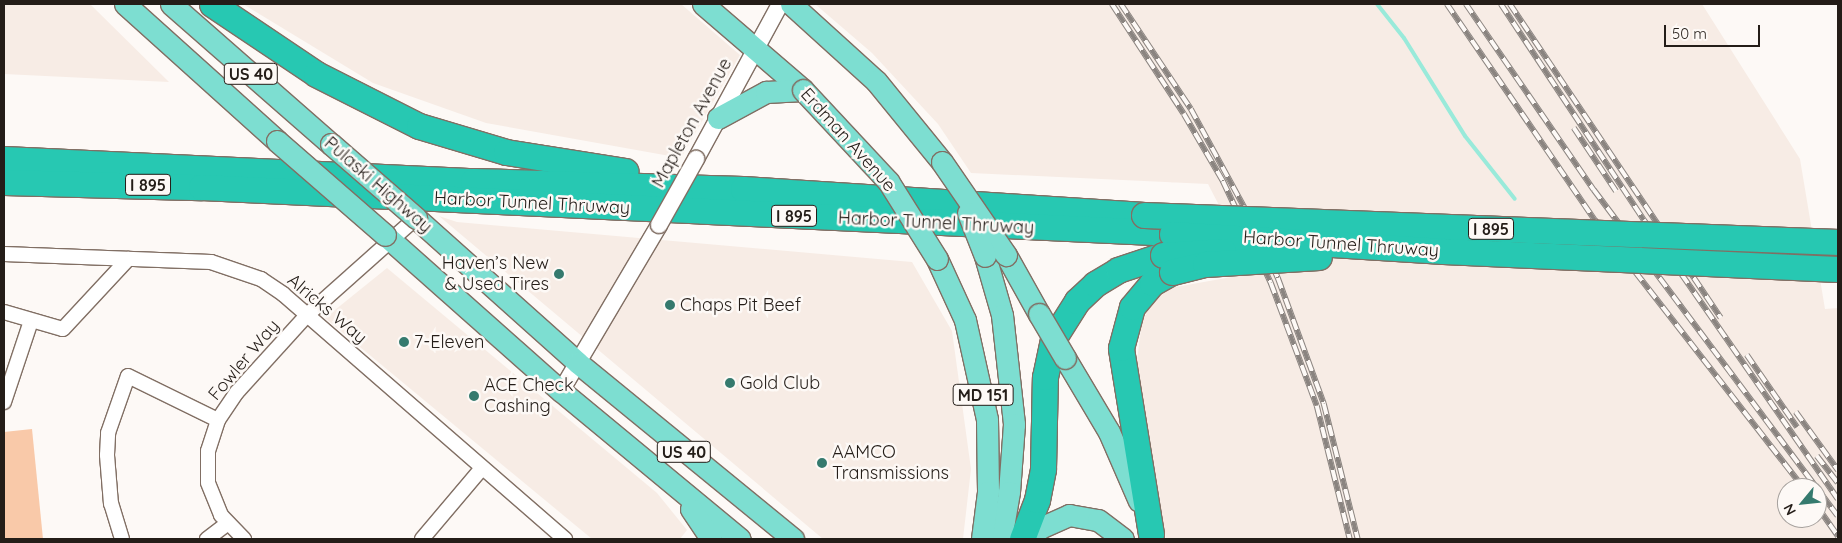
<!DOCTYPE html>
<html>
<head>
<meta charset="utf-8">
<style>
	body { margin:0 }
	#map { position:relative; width:1842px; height:543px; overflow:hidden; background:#fdf9f6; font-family:Quicksand,sans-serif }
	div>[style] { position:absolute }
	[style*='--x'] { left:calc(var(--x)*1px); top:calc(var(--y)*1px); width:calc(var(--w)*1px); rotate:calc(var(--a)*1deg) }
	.built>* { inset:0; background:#f7ece5 }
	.green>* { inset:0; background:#f9c9a9 }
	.stream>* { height:4px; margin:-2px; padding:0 2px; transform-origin:2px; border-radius:2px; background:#99eada }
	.roads { filter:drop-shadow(1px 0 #816f64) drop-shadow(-1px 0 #816f64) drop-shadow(0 1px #816f64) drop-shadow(0 -1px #816f64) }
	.minor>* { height:14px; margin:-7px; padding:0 7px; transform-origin:7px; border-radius:7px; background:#fff }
	.tertiary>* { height:16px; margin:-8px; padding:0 8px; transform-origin:8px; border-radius:8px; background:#fff }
	.primary>* { height:21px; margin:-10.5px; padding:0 10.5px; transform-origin:10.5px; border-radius:10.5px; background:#7dded1 }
	.motorway>* { height:25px; margin:-12.5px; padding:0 12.5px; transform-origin:12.5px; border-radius:12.5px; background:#27c8b2 }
	.rail>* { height:5.5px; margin-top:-2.75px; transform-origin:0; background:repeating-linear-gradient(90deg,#fdf9f6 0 11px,#8a8480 0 22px); box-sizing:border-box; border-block:1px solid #8a8480 }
	.bridges { filter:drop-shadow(1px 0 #816f64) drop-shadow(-1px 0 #816f64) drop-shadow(0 1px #816f64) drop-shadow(0 -1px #816f64) }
	.tertiary-bridge>* { height:16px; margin:-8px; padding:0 8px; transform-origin:8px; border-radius:8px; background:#fff }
	.primary-bridge>* { height:21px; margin:-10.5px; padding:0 10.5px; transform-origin:10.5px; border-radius:10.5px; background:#7dded1 }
	.motorway-bridge>* { height:25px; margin:-12.5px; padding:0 12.5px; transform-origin:12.5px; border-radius:12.5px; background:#27c8b2 }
	.dots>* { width:14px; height:14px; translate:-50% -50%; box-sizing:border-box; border:2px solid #fdf9f6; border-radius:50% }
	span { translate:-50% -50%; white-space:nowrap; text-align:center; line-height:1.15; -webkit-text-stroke:5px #fdf9f6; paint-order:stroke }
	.shield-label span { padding:1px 4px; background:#fdf9f6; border:1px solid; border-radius:4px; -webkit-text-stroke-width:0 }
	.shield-label { font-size:16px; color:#241d18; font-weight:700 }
	.street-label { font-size:18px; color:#241d18 }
	.poi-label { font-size:18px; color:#241d18 }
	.right { translate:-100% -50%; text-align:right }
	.left { translate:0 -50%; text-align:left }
	.frame { position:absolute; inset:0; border:5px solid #241d18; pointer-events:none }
	.north { position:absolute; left:1777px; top:478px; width:50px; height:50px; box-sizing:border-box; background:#fdf9f6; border:1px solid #a6a19d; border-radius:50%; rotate:242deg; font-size:14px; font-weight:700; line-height:20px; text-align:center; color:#241d18 }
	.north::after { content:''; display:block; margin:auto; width:18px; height:22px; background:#357a6e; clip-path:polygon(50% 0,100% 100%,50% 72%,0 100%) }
	.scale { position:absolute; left:1664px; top:25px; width:96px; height:22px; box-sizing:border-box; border:2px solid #241d18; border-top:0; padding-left:6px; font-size:15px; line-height:18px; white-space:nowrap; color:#241d18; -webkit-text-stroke:4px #fdf9f6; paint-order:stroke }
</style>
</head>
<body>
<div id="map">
	<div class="built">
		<div style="clip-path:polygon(4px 4px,90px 4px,169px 82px,4px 74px)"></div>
		<div style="clip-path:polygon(243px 4px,681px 4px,740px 55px,681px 158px,486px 123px,373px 83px)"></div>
		<div style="clip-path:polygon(evenodd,815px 4px,1702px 4px,1800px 159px,1825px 309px,1838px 308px,1838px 539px,1166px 539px,1137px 361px,1142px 321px,1159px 290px,1254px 273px,1208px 184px,971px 173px,938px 124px,872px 53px,815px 4px,1787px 488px,1817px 488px,1817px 518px,1787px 518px,1787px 488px)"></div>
		<div style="clip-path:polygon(439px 216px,457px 222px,912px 262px,952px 331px,971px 469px,963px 539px,823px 539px)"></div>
		<div style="clip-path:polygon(387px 268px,657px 493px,687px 530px,680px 539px,592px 539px,325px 318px)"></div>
	</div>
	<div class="green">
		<div style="clip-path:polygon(32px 429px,43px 539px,4px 539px,4px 432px)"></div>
	</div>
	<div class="stream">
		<div style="--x:1377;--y:4;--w:43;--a:51.5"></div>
		<div style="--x:1404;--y:38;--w:115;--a:58.1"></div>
		<div style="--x:1465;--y:136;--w:80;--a:51.6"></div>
	</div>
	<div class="roads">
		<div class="minor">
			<div style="--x:4;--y:254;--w:207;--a:2.2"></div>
			<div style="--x:211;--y:262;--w:53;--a:18.8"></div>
			<div style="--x:261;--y:279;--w:27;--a:34"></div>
			<div style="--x:283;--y:294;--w:374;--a:41"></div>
			<div style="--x:4;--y:312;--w:61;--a:16.1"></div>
			<div style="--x:63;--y:329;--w:96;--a:-47.1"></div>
			<div style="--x:4;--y:402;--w:85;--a:-71.6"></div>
			<div style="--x:122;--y:539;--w:37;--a:-107"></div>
			<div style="--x:111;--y:504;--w:49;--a:-94.7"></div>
			<div style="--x:107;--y:455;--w:22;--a:-87"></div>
			<div style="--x:108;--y:433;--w:60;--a:-70.7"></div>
			<div style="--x:128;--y:376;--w:100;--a:26.1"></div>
			<div style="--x:207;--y:539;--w:25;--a:-37"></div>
			<div style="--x:244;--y:539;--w:33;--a:-134"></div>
			<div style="--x:221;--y:515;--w:35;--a:-112"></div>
			<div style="--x:208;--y:482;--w:31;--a:-90"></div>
			<div style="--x:208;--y:451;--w:33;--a:-72"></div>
			<div style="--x:218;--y:420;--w:34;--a:-56"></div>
			<div style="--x:237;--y:392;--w:104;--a:-47.7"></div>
			<div style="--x:307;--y:315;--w:146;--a:-41.7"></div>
			<div style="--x:422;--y:539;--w:93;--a:-49.8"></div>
		</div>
		<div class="tertiary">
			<div style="--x:696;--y:159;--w:176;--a:-61.5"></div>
			<div style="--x:561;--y:391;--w:193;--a:-59.4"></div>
		</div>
		<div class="primary">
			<div style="--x:125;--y:4;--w:205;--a:42"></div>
			<div style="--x:171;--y:4;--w:213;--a:41.2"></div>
			<div style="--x:703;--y:4;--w:132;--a:40.7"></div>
			<div style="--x:791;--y:4;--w:115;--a:42.2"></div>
			<div style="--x:876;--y:81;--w:104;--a:50.8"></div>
			<div style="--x:718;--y:118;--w:55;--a:-28.4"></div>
			<div style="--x:766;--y:92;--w:37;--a:-3"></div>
			<div style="--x:416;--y:218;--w:217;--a:41.8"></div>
			<div style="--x:578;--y:363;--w:278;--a:39.3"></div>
			<div style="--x:385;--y:235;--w:235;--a:41.6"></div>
			<div style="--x:561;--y:391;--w:232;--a:39.6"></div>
			<div style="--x:1006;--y:255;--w:68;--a:60.8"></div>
			<div style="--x:985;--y:256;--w:61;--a:73.9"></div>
			<div style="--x:1002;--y:315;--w:110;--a:83.7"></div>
			<div style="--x:1014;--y:424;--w:68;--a:94.2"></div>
			<div style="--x:1009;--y:492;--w:48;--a:99.7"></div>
			<div style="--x:937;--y:259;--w:67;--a:65.3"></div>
			<div style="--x:965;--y:320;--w:101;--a:77.5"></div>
			<div style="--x:987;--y:419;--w:73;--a:89.2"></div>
			<div style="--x:988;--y:492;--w:47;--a:97.3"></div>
			<div style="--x:1065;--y:358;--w:86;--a:59.3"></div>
			<div style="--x:1109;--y:432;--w:75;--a:66.5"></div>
			<div style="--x:691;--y:509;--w:36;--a:56"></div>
			<div style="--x:1029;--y:539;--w:16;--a:-45"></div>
			<div style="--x:1040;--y:528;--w:32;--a:-24"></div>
			<div style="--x:1069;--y:515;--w:29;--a:10"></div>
			<div style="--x:1098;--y:520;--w:31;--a:37"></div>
		</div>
		<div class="motorway">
			<div style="--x:212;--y:4;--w:125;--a:33.9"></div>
			<div style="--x:316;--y:74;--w:115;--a:26.8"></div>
			<div style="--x:419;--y:126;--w:91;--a:16.6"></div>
			<div style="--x:506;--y:152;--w:121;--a:9.1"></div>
			<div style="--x:4;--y:159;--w:470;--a:2.7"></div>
			<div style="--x:473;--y:181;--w:270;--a:1.7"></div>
			<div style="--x:743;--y:189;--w:402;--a:3.7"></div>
			<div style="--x:4;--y:182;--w:197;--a:1.5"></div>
			<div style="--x:201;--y:187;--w:953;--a:2.71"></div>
			<div style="--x:1151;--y:534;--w:188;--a:-99.2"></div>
			<div style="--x:1121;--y:348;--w:42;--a:-75"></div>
			<div style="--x:1132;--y:307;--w:31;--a:-50"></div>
			<div style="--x:1152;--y:283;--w:23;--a:-29"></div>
			<div style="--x:1022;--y:539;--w:42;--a:-69"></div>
			<div style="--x:1037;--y:500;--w:32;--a:-79"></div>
			<div style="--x:1043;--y:469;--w:92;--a:-88.8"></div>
			<div style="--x:1045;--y:377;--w:39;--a:-78"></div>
			<div style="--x:1053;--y:339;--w:45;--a:-57.7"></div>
			<div style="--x:1077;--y:301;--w:25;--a:-43"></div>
			<div style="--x:1095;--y:284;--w:27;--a:-31"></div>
			<div style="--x:1118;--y:270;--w:47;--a:-18.4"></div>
		</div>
	</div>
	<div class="rail">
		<div style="--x:1112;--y:4;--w:131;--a:56.8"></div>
		<div style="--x:1184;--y:114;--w:78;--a:59.8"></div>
		<div style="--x:1223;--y:181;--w:113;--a:64.8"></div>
		<div style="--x:1271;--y:283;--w:131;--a:69.5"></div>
		<div style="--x:1317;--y:406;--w:137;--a:76.1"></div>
		<div style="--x:1121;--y:4;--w:126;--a:56.3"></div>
		<div style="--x:1191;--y:109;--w:134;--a:61.5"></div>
		<div style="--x:1255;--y:227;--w:56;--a:65.7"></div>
		<div style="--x:1278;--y:278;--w:134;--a:69.9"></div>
		<div style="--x:1324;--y:404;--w:139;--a:75.9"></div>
		<div style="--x:1447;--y:4;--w:262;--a:55.6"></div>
		<div style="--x:1595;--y:220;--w:340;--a:52.1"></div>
		<div style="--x:1466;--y:4;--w:226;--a:55.5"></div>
		<div style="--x:1594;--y:190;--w:407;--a:53.2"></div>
		<div style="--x:1501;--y:4;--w:259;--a:56.5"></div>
		<div style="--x:1644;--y:220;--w:340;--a:55.2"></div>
		<div style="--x:1510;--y:4;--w:378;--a:56.1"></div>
		<div style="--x:1574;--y:128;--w:76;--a:56.3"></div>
		<div style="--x:1747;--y:355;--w:88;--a:55.2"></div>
		<div style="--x:1796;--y:412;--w:72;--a:54.1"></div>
		<div style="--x:1817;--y:456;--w:34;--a:52"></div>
		<div style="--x:1817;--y:506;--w:37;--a:55"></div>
	</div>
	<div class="bridges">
		<div class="tertiary-bridge">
			<div style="--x:659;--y:225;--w:76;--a:-60.7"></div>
		</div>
		<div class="primary-bridge">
			<div style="--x:803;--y:90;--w:125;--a:47"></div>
			<div style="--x:888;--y:181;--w:92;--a:57.9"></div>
			<div style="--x:277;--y:141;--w:143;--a:41"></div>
			<div style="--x:331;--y:144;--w:113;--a:41"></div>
			<div style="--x:942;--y:162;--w:113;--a:55.5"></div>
			<div style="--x:968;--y:213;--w:46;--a:68.4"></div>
			<div style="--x:1039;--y:314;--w:51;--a:59.4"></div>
		</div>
		<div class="motorway-bridge">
			<div style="--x:1144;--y:215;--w:695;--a:2.23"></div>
			<div style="--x:1172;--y:234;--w:272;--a:3.6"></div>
			<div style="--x:1443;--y:251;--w:395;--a:2.6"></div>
			<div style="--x:1163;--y:255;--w:60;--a:-3.8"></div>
			<div style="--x:1172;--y:272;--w:34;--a:-14"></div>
			<div style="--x:1205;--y:264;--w:114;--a:-3.5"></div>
		</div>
	</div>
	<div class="dots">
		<div style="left:559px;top:274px;background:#357a6e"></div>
		<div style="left:670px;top:305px;background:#357a6e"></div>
		<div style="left:404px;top:342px;background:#357a6e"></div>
		<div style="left:730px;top:383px;background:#357a6e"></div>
		<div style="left:474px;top:396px;background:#357a6e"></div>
		<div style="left:822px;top:463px;background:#357a6e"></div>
	</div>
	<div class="shield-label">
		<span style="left:251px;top:74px">US 40</span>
		<span style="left:148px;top:185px">I 895</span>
		<span style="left:794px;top:216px">I 895</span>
		<span style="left:1491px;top:229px">I 895</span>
		<span style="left:983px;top:395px">MD 151</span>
		<span style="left:684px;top:452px">US 40</span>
	</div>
	<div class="street-label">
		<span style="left:692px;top:123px;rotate:-61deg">Mapleton Avenue</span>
		<span style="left:848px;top:140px;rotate:48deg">Erdman Avenue</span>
		<span style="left:378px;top:185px;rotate:41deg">Pulaski Highway</span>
		<span style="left:532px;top:203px;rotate:3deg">Harbor Tunnel Thruway</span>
		<span style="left:936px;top:223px;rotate:3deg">Harbor Tunnel Thruway</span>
		<span style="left:1341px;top:244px;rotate:4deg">Harbor Tunnel Thruway</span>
		<span style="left:327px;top:309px;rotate:40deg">Alricks Way</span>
		<span style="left:244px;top:360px;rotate:-50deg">Fowler Way</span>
	</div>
	<div class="poi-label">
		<span class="right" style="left:549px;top:274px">Haven’s New<br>&amp; Used Tires</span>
		<span class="left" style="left:680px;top:305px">Chaps Pit Beef</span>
		<span class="left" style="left:414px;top:342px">7-Eleven</span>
		<span class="left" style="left:740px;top:383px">Gold Club</span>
		<span class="left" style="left:484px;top:396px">ACE Check<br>Cashing</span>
		<span class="left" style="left:832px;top:463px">AAMCO<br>Transmissions</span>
	</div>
	<div class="frame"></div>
	<div class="north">N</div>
	<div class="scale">50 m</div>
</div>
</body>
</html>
